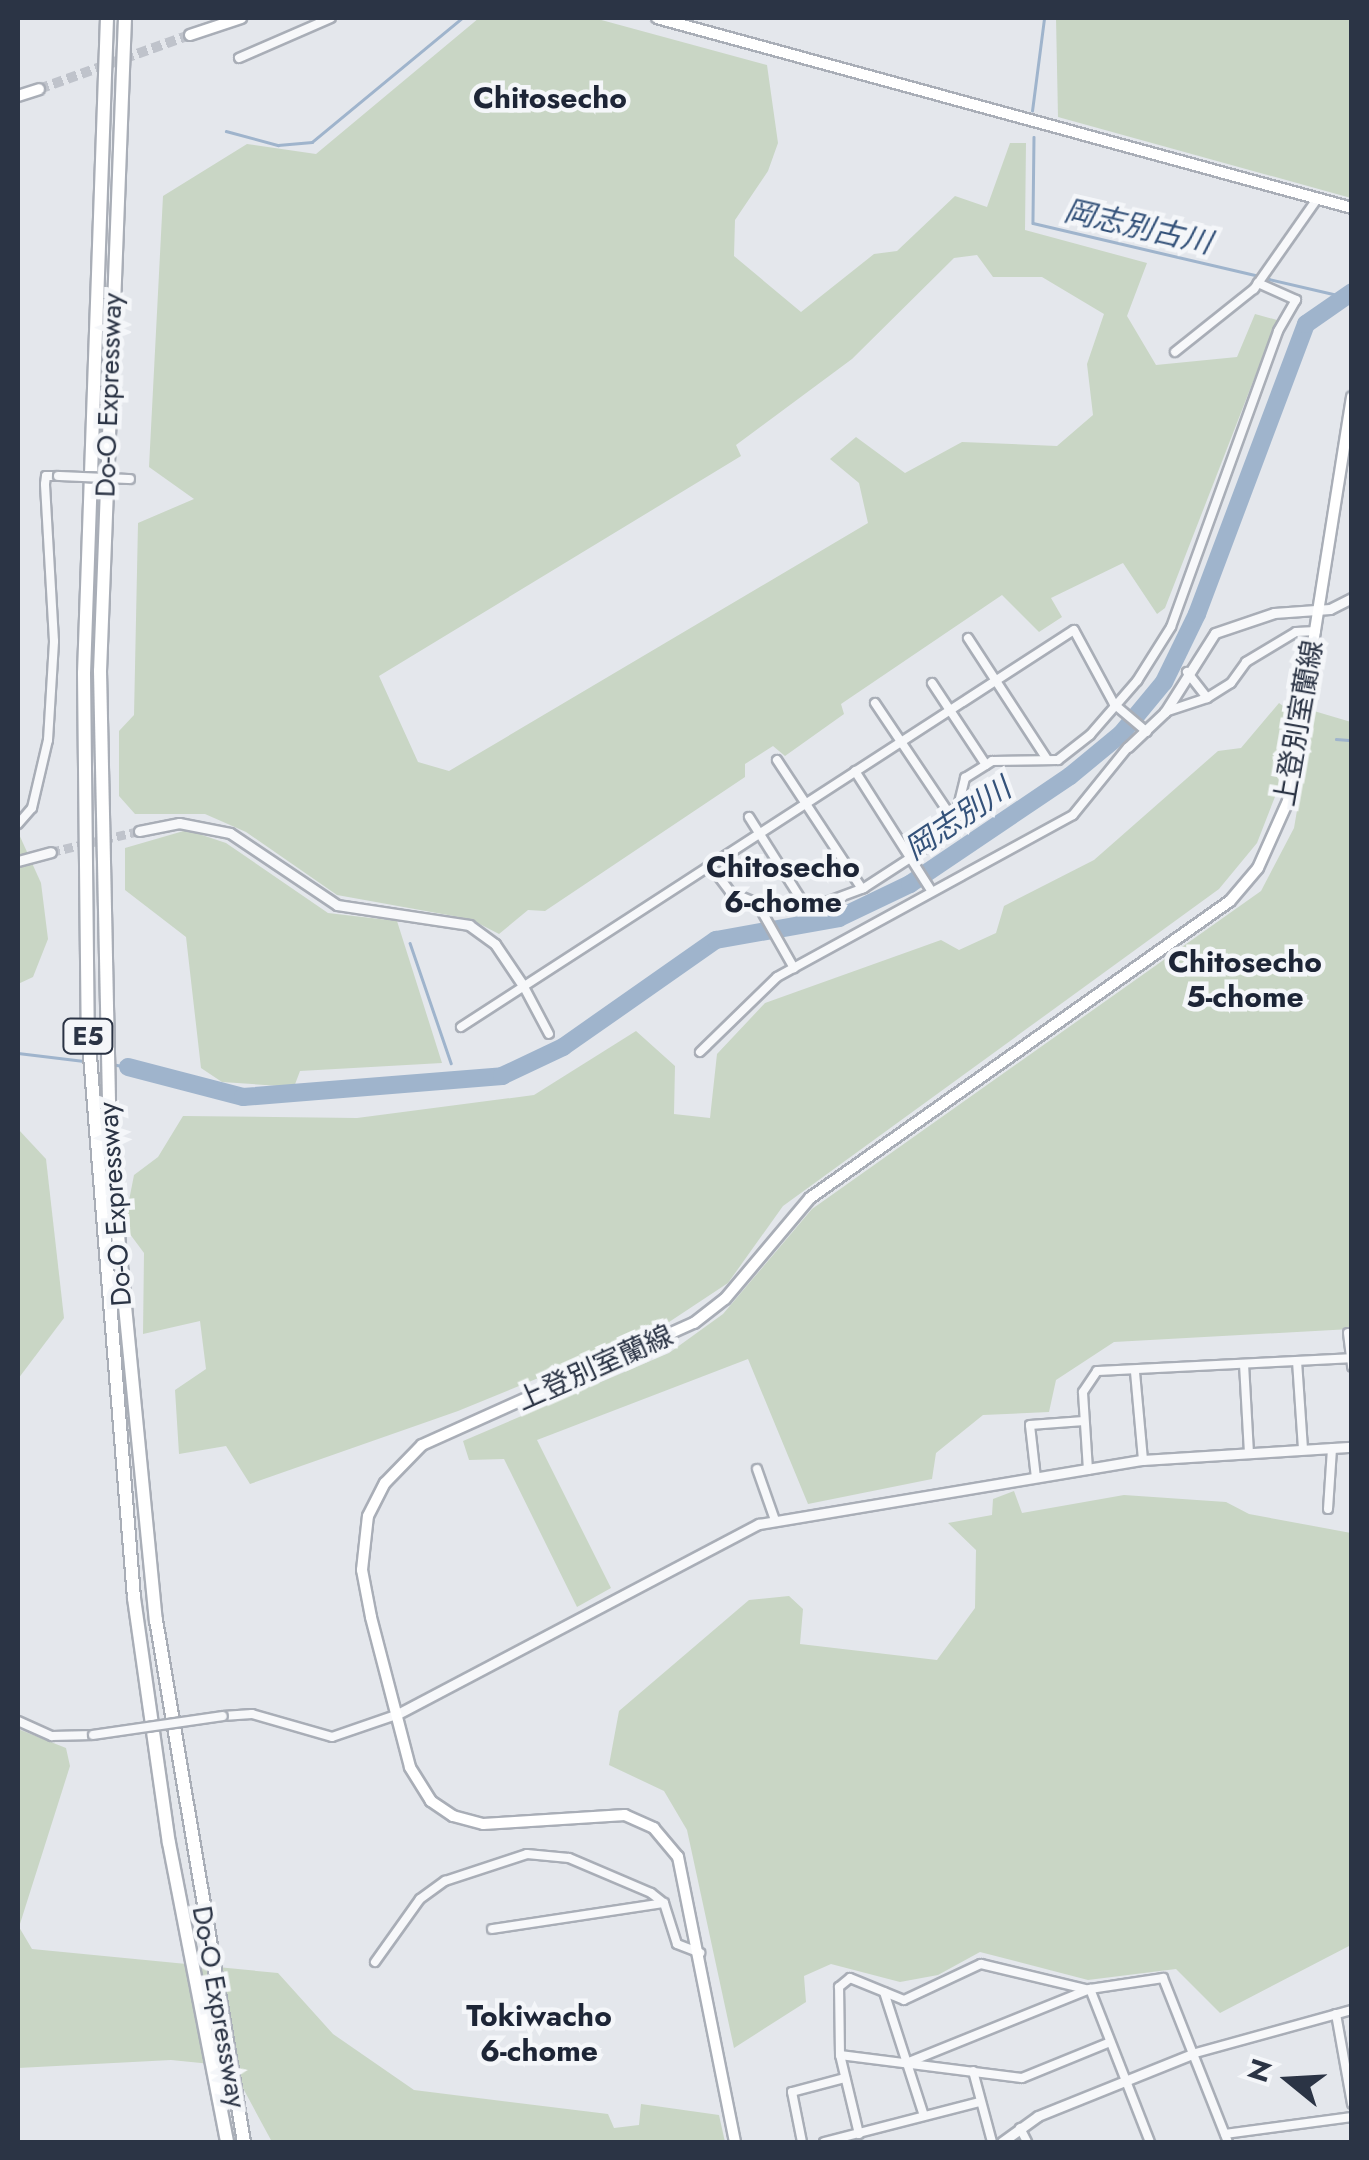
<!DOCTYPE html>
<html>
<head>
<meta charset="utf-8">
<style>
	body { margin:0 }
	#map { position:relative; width:1369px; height:2160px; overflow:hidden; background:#e4e7ec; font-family:Jost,"Noto Sans JP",sans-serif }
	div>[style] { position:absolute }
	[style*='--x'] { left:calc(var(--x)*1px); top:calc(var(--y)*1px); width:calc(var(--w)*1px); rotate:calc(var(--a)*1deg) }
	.green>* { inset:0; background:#c9d6c5 }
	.stream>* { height:2.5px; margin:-1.25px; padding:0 1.25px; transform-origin:1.25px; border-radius:1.25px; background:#9fb4cc }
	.river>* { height:18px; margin:-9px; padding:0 9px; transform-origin:9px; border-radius:9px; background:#9fb4cc }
	.tertiary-tunnel>* { height:9px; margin-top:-4.5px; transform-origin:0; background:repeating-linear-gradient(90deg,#bfc3cb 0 9px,transparent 0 13.5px) }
	.secondary-tunnel>* { height:10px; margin-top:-5px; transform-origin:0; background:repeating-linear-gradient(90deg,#bfc3cb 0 10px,transparent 0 15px) }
	.roads { filter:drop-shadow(2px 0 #a9aeb7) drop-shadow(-2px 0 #a9aeb7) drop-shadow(0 2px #a9aeb7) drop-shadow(0 -2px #a9aeb7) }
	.minor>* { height:8px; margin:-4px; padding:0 4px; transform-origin:4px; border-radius:4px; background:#f7f8fa }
	.tertiary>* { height:9px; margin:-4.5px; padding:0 4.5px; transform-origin:4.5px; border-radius:4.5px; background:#f7f8fa }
	.secondary>* { height:10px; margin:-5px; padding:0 5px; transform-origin:5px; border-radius:5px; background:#fff }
	.motorway>* { height:12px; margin:-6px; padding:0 6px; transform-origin:6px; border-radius:6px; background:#fff }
	.bridges { filter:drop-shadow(2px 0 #a9aeb7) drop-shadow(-2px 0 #a9aeb7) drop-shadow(0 2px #a9aeb7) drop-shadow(0 -2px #a9aeb7) }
	.minor-bridge>* { height:8px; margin:-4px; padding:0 4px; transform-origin:4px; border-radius:4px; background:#f7f8fa }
	span { translate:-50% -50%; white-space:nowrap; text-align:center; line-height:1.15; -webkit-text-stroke:9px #f4f6f9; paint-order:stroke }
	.shield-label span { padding:2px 8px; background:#f4f6f9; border:2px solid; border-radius:8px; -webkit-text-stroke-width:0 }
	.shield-label { font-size:25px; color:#2b3445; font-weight:700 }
	.street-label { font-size:28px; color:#2b3445 }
	.neighbourhood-label { font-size:30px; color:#1d2536; font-weight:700 }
	.water-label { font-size:30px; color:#34527a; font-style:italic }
	.frame { position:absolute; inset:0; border:20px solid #2b3445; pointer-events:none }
	.north { position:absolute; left:1239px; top:2030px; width:100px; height:100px; -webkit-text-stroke:8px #f4f6f9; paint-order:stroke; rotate:288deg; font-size:28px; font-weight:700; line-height:40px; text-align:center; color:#2b3445 }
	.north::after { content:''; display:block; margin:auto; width:35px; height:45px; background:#2b3445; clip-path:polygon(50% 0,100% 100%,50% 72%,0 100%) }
</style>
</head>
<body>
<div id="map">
	<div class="green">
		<div style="clip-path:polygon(evenodd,479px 18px,594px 18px,767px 65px,778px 143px,768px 171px,735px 220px,734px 256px,801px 312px,874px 254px,897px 251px,955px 196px,987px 207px,1010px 143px,1026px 143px,1025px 230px,1147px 263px,1127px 316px,1156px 365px,1237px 357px,1255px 314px,1277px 320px,1165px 608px,1157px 614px,1123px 563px,1051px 598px,1062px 617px,1039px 632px,1002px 595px,841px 704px,844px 714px,785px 756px,773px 746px,745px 764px,745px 777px,545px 911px,528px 910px,499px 934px,470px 919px,337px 895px,246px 832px,205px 814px,135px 814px,119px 796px,119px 731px,134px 715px,138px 523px,194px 499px,149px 467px,163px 196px,247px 144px,316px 154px,479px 18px,977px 255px,993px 277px,1042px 277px,1104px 314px,1087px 364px,1093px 415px,1057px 446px,962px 442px,905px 473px,856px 437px,830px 459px,859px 483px,868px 523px,449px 771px,418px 762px,379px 676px,741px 456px,736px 445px,852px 359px,954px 258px,977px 255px)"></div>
		<div style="clip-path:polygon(1056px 18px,1351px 18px,1351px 198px,1058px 117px)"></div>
		<div style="clip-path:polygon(1279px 703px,1290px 711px,1278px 789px,1257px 843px,1219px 889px,783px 1206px,728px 1283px,660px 1328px,458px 1411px,250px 1484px,226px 1446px,179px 1454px,175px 1390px,206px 1369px,200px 1321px,143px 1334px,144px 1253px,124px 1226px,134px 1175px,158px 1157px,183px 1116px,357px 1118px,534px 1095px,636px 1031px,675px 1066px,674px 1114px,710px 1118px,717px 1054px,765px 1003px,941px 940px,959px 950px,996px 933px,1004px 906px,1094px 860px,1218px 751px,1241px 748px)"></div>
		<div style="clip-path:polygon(1314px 711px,1351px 722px,1351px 1329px,1114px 1342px,1056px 1380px,1049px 1412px,983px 1415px,936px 1453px,932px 1479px,808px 1504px,748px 1359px,537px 1440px,611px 1588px,577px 1607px,504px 1459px,469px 1460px,463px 1441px,669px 1353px,723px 1314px,812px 1209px,1261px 891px,1294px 828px)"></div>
		<div style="clip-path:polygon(187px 830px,226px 843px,328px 913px,397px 921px,442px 1063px,300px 1071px,294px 1087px,222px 1082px,201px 1068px,186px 937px,125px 890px,125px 848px)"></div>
		<div style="clip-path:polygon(18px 832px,41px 883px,48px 939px,33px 977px,18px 984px)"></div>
		<div style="clip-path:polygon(18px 1129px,46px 1159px,64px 1318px,18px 1379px)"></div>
		<div style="clip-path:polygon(1014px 1491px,1022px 1513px,1124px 1495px,1226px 1502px,1249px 1514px,1351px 1533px,1351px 1945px,1220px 2013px,1176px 1969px,1088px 1980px,980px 1952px,938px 1975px,900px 1982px,831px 1964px,804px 1976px,806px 2002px,734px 2048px,687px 1830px,664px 1791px,609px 1765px,619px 1711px,749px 1600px,789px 1596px,803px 1609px,800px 1644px,937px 1660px,975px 1608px,976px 1550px,948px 1523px,992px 1515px,993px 1499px)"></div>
		<div style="clip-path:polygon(18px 1729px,66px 1748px,70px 1766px,19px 1927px,32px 1949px,278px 1973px,333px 2034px,414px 2090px,608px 2114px,614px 2128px,639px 2125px,641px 2104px,719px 2115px,725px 2142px,272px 2142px,231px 2066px,171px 2060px,18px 2068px)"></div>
	</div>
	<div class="stream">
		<div style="--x:1032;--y:111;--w:94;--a:-82.6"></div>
		<div style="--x:226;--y:131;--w:54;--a:15.1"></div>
		<div style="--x:278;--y:145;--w:34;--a:-5"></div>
		<div style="--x:312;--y:142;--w:195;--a:-39.6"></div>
		<div style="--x:1034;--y:137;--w:86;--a:90.7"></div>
		<div style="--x:1033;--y:223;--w:232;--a:13.2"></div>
		<div style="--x:1269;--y:279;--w:71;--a:13.1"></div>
		<div style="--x:1336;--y:739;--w:16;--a:4"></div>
		<div style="--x:410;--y:943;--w:127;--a:71.1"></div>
		<div style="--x:18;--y:1053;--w:66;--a:6.9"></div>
		<div style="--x:111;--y:1064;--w:17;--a:10"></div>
	</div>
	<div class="river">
		<div style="--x:128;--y:1067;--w:119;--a:14.6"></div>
		<div style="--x:243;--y:1097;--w:260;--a:-4.6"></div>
		<div style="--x:502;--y:1076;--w:68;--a:-25.4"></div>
		<div style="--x:563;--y:1047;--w:187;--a:-35"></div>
		<div style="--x:716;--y:940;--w:125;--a:-10.1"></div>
		<div style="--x:839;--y:918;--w:79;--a:-25.6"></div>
		<div style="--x:910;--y:884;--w:193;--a:-34"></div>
		<div style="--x:1070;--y:776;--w:66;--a:-39.5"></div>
		<div style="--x:1121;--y:734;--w:67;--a:-50.4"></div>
		<div style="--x:1164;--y:682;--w:76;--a:-64.1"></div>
		<div style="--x:1197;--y:614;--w:310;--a:-69.4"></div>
		<div style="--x:1306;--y:324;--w:56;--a:-34.8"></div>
	</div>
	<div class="tertiary-tunnel">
		<div style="--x:51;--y:852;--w:90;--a:-13.4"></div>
	</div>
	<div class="secondary-tunnel">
		<div style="--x:39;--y:89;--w:160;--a:-19.7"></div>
	</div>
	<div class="roads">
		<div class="minor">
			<div style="--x:239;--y:58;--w:100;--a:-23.5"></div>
			<div style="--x:1175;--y:352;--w:101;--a:-38.6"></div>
			<div style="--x:1254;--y:289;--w:110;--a:-55"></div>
			<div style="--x:968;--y:638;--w:145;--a:56.9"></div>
			<div style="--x:1187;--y:672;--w:33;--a:52"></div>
			<div style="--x:932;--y:683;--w:98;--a:56.6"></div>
			<div style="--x:875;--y:703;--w:143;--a:56.1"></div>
			<div style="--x:1165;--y:712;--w:44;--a:-18.4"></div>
			<div style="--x:1207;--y:698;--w:28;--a:-32"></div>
			<div style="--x:1231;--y:683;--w:26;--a:-54"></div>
			<div style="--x:1246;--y:662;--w:58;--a:-31"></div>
			<div style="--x:1296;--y:632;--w:20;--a:-3"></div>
			<div style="--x:777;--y:760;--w:154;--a:56.6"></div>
			<div style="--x:855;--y:771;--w:143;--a:57.5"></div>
			<div style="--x:749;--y:817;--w:103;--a:57.7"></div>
			<div style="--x:18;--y:824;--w:21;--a:-49"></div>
			<div style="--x:32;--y:808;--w:70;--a:-76.8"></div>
			<div style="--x:48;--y:740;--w:99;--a:-86.5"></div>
			<div style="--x:54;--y:641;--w:157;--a:-93.3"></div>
			<div style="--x:45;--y:484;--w:8;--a:-83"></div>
			<div style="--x:46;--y:476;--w:12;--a:0"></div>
			<div style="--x:710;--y:865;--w:34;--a:53"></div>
			<div style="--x:730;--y:892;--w:29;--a:22"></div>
			<div style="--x:757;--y:903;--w:75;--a:60.4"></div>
			<div style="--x:760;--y:907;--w:61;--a:-2.8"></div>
			<div style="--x:821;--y:904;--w:46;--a:-20.4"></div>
			<div style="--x:864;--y:888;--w:105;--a:-32.9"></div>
			<div style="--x:952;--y:831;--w:55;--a:-76.2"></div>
			<div style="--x:965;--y:778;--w:32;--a:-32"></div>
			<div style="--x:992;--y:761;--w:66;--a:-0.9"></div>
			<div style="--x:1058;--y:760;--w:41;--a:-38"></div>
			<div style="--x:1090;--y:735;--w:72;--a:-49"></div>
			<div style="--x:1137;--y:681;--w:64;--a:-57.8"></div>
			<div style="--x:1171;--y:627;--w:315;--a:-70.1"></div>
			<div style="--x:1278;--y:331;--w:36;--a:-60"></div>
			<div style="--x:1296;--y:300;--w:42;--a:-155.9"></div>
			<div style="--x:524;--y:987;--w:53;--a:62"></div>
			<div style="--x:461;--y:1027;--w:730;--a:-32.93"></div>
			<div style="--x:1074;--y:630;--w:84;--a:61.6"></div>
			<div style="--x:1114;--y:704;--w:43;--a:40.3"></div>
			<div style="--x:700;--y:1052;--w:107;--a:-44.2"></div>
			<div style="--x:777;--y:977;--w:337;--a:-28.7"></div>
			<div style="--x:1073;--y:815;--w:87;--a:-51"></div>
			<div style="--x:1348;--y:1333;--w:34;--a:83"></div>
			<div style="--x:1297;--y:1361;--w:88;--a:86.1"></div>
			<div style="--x:1244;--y:1364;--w:89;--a:86.8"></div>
			<div style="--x:1135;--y:1372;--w:88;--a:84.8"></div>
			<div style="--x:757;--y:1469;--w:54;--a:70.6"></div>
			<div style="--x:1088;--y:1470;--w:78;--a:-93.7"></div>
			<div style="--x:1083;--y:1392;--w:25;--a:-56"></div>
			<div style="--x:1097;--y:1371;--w:254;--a:-2.9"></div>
			<div style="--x:1036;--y:1478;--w:53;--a:-96.5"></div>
			<div style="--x:1030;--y:1425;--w:54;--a:-4.2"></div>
			<div style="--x:1328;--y:1509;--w:61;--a:-86.2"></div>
			<div style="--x:223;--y:1716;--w:29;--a:-4"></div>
			<div style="--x:252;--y:1714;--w:83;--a:16"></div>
			<div style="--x:332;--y:1737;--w:68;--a:-19"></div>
			<div style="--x:18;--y:1721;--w:37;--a:24"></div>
			<div style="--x:52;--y:1736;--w:41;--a:-1.4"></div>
			<div style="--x:492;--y:1929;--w:174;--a:-8.6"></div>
			<div style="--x:375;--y:1962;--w:77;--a:-54.5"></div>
			<div style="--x:420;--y:1899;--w:31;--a:-36"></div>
			<div style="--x:445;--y:1881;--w:86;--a:-18.2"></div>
			<div style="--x:527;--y:1854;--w:42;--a:5.4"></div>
			<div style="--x:569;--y:1858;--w:89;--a:23.1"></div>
			<div style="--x:651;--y:1893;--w:16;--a:38"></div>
			<div style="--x:664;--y:1903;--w:43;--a:72.4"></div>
			<div style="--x:677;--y:1944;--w:25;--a:21"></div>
			<div style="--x:1090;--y:1989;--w:164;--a:68.6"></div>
			<div style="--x:884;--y:1992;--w:130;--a:72.1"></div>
			<div style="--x:1336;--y:2014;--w:91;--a:79.9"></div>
			<div style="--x:1192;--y:2054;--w:166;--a:-15.4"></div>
			<div style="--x:840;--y:2055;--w:68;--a:-90.8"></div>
			<div style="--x:839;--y:1987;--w:14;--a:-39"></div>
			<div style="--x:850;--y:1978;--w:58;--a:22.2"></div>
			<div style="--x:904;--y:2000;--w:85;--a:-25.1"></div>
			<div style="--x:981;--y:1964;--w:108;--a:13.4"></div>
			<div style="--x:909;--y:2062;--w:195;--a:-22"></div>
			<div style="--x:1090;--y:1989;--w:74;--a:-8.6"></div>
			<div style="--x:1163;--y:1978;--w:176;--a:68.4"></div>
			<div style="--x:973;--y:2071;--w:73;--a:75"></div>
			<div style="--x:1020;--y:2128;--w:16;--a:63"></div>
			<div style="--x:859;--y:2134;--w:81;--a:-103.5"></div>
			<div style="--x:840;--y:2055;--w:183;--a:7.2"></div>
			<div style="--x:1022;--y:2078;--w:95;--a:-22.2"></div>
			<div style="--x:1225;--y:2134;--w:128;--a:-7.6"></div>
			<div style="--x:802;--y:2142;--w:51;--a:-101.3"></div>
			<div style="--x:792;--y:2092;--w:55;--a:-14.8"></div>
			<div style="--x:824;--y:2142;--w:161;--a:-14.4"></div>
		</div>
		<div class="tertiary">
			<div style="--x:1128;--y:747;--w:51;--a:-43.4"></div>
			<div style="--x:1165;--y:712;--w:93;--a:-57.7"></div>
			<div style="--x:1215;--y:633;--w:62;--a:-18.7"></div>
			<div style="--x:1274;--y:613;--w:56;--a:-4.1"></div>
			<div style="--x:1330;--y:609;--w:25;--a:-27"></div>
			<div style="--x:139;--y:831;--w:41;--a:-11.3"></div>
			<div style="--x:179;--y:823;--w:52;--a:11.1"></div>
			<div style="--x:230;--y:833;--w:129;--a:33.9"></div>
			<div style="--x:337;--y:905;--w:134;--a:8.6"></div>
			<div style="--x:469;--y:925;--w:32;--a:36"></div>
			<div style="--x:495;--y:944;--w:52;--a:56"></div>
			<div style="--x:18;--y:861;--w:34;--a:-15"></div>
			<div style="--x:396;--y:1715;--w:410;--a:-27.8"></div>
			<div style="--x:759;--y:1524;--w:389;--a:-9.5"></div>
			<div style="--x:1143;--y:1460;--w:209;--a:-3.6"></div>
			<div style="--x:1002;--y:2142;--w:44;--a:-35.8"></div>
			<div style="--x:1038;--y:2116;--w:166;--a:-21.9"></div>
		</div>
		<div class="secondary">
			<div style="--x:657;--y:18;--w:721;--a:15.29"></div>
			<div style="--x:190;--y:35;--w:54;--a:-18.4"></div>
			<div style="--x:18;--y:96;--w:22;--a:-18"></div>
			<div style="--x:735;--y:2142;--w:291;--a:-101.3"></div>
			<div style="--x:678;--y:1857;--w:38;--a:-130"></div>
			<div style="--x:654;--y:1828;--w:32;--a:-156"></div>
			<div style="--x:625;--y:1815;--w:142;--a:176.4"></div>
			<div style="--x:483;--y:1824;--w:31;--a:-165"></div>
			<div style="--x:453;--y:1816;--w:27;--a:-146"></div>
			<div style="--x:431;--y:1801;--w:40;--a:-122"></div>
			<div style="--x:410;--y:1767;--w:155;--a:-104.6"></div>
			<div style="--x:371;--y:1617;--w:48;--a:-100.8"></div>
			<div style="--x:362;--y:1570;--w:54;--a:-83.7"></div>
			<div style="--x:368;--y:1516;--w:37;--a:-63"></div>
			<div style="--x:385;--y:1483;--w:53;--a:-45.8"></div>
			<div style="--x:422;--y:1445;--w:298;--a:-24.2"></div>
			<div style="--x:694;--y:1323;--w:39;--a:-38"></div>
			<div style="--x:725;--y:1299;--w:132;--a:-49.9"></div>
			<div style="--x:810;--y:1198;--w:514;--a:-35.27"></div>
			<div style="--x:1230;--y:901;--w:43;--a:-49.7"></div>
			<div style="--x:1258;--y:868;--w:73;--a:-65.9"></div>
			<div style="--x:1288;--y:801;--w:409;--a:-81"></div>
		</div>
		<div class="motorway">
			<div style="--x:107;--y:18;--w:655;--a:92.01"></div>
			<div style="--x:84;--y:673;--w:358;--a:89.4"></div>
			<div style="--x:88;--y:1031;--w:569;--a:85.36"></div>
			<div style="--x:134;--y:1598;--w:247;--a:81.9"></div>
			<div style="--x:169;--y:1843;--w:305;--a:79"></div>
			<div style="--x:125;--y:18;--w:653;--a:92.19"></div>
			<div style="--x:100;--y:671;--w:482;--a:88.8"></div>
			<div style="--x:110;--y:1153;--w:469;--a:84.4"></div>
			<div style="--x:156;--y:1620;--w:529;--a:80.43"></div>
		</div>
	</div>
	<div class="bridges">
		<div class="minor-bridge">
			<div style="--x:58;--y:476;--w:72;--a:2.4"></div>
			<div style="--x:93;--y:1735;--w:131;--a:-8.3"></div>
		</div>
	</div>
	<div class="shield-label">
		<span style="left:88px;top:1036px">E5</span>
	</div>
	<div class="street-label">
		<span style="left:109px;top:395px;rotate:-88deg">Do-O Expressway</span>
		<span style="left:1299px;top:723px;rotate:-80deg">上登別室蘭線</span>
		<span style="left:115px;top:1204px;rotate:-94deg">Do-O Expressway</span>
		<span style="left:595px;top:1368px;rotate:-24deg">上登別室蘭線</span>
		<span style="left:219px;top:2007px;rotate:80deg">Do-O Expressway</span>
	</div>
	<div class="neighbourhood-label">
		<span style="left:550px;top:98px">Chitosecho</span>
		<span style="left:783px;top:884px">Chitosecho<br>6-chome</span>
		<span style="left:1245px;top:979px">Chitosecho<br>5-chome</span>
		<span style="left:539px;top:2033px">Tokiwacho<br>6-chome</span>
	</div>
	<div class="water-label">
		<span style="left:1138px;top:227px;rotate:13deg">岡志別古川</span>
		<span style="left:958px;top:819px;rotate:-34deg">岡志別川</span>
	</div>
	<div class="frame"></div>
	<div class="north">N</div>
</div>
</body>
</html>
